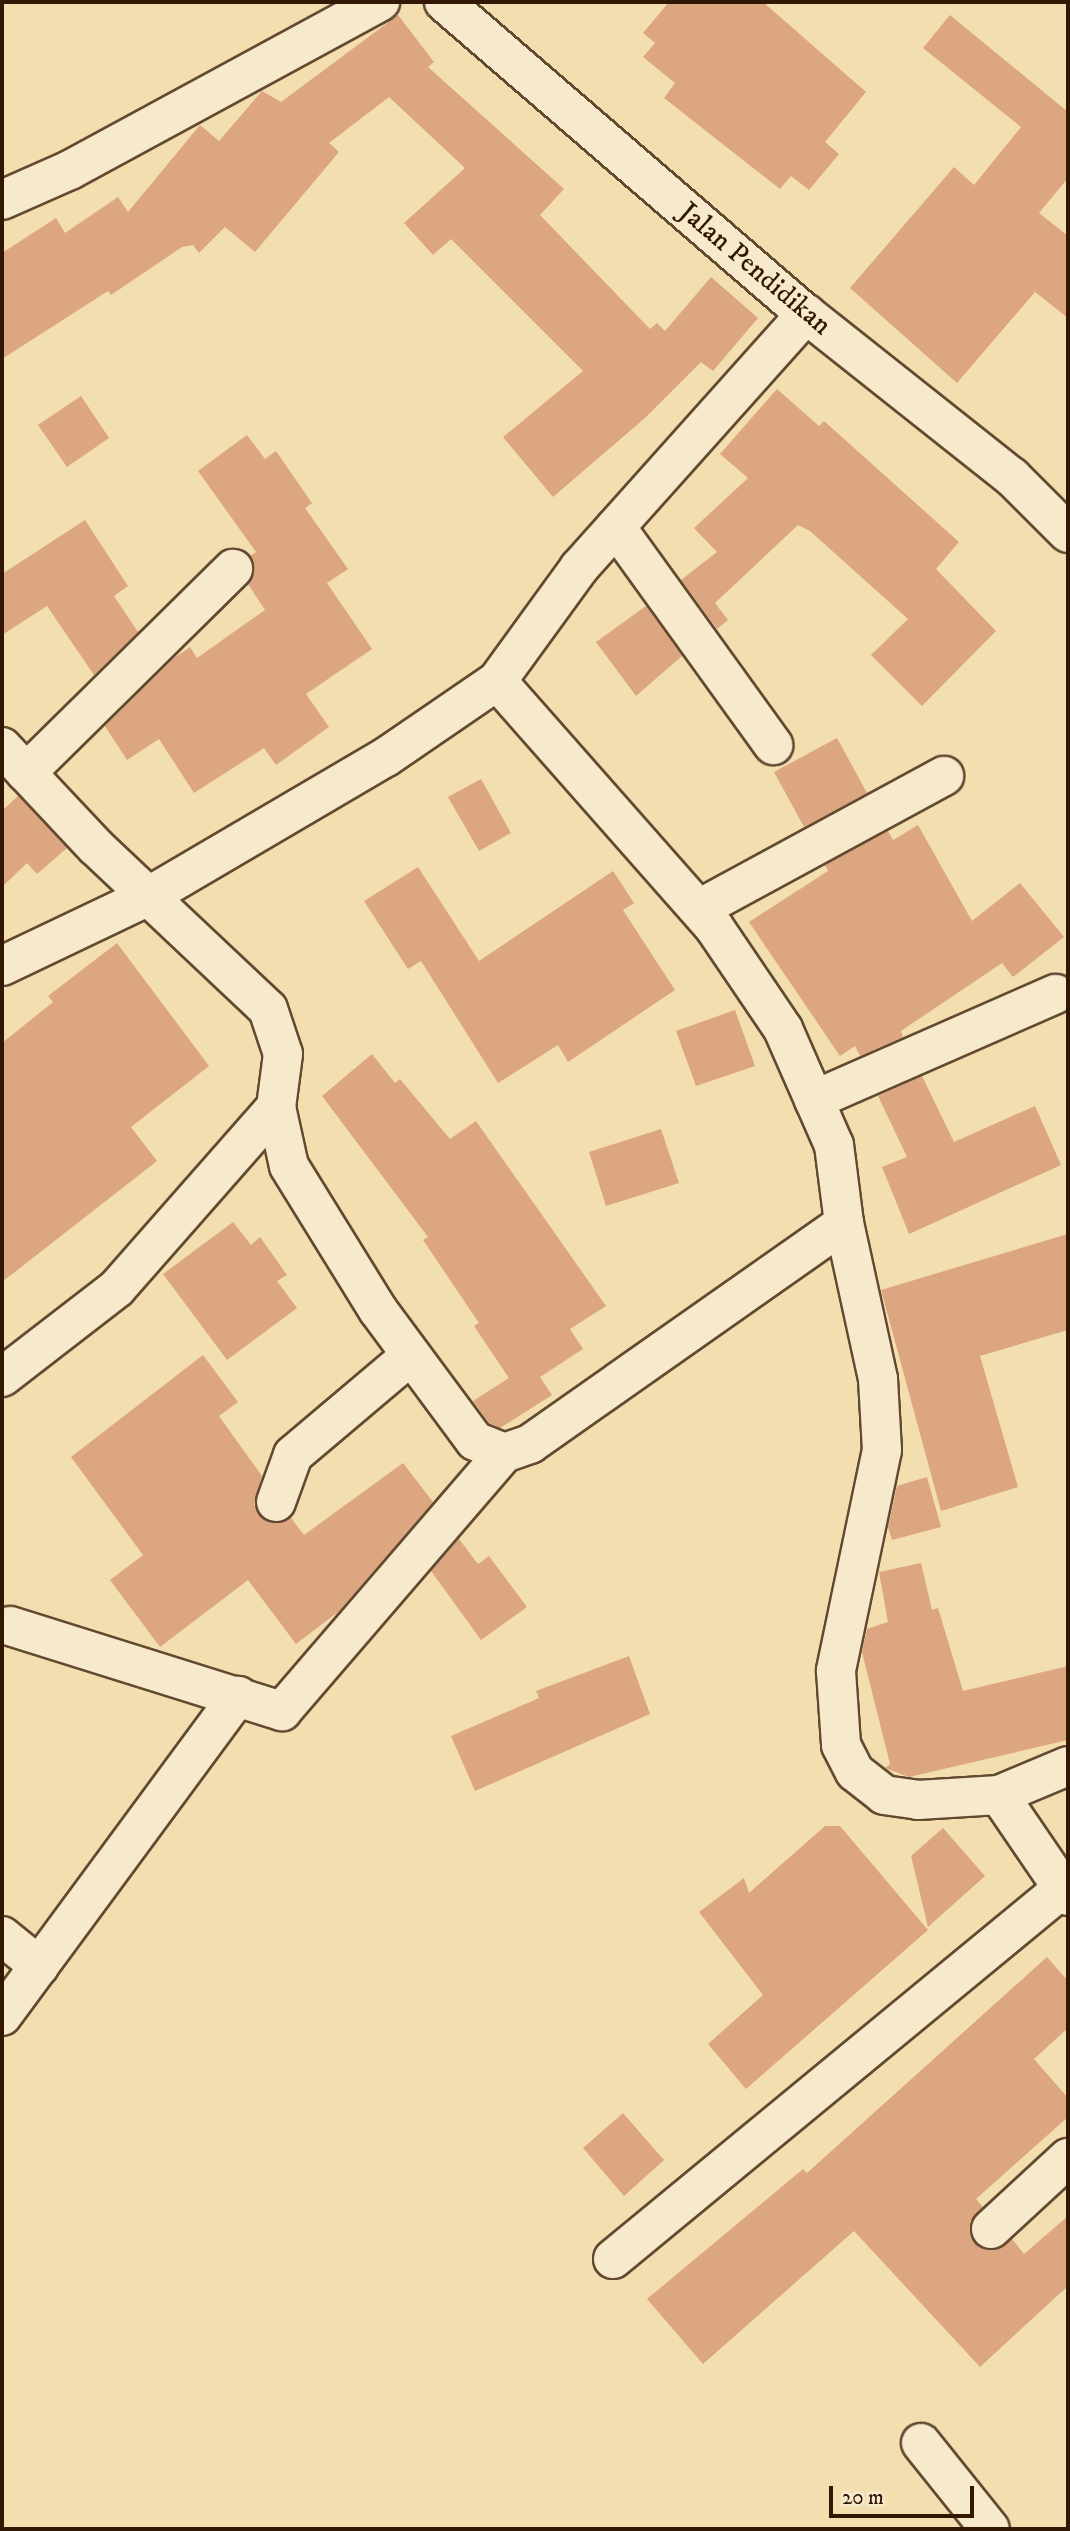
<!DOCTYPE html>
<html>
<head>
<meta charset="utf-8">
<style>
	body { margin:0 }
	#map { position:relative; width:1070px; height:2531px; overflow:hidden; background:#f3deb0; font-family:"IM FELL DW Pica",serif }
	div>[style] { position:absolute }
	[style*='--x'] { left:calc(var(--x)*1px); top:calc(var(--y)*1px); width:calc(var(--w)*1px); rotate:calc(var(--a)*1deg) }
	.building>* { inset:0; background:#dca680 }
	.roads { filter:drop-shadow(2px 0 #634930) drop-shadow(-2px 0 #634930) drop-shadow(0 2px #634930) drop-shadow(0 -2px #634930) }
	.street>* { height:38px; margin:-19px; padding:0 19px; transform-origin:19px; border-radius:19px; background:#f7eacc }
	span { translate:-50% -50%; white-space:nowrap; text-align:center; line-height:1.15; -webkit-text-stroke:5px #f7eacc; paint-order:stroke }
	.street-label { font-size:28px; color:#331705 }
	.frame { position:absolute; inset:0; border:4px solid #331705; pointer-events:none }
	.scale { position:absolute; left:829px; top:2486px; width:145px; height:32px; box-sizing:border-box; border:4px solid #331705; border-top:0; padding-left:9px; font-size:21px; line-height:24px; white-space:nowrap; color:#331705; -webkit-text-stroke:5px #f7eacc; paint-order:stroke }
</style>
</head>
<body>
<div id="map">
	<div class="building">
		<div style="clip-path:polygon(669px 2px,763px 2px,866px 92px,825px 142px,839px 154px,809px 190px,791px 176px,780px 189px,664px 98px,675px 83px,643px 57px,655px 43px,643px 33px)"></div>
		<div style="clip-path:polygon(398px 15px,434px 62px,428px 67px,564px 189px,540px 215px,650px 329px,657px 323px,665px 331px,711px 277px,758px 318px,713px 371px,701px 362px,645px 418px,553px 497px,503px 437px,583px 371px,451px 239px,433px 255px,404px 223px,465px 168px,389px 97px,329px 143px,339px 152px,255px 252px,225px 227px,199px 253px,193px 245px,182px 247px,111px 295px,108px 291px,2px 359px,2px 253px,56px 218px,65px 233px,118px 197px,128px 212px,200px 125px,219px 141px,262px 91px,281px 102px)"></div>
		<div style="clip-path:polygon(950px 15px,1068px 112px,1068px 178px,1039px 213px,1068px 236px,1068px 318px,1035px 292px,957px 383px,850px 288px,954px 167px,974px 185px,1021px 127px,923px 48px)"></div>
		<div style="clip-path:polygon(777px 389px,819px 426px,824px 421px,959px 542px,936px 569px,996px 631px,922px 706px,871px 655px,908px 619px,810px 531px,798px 525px,715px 603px,728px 620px,717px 629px,681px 580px,717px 552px,694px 528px,748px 478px,720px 454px)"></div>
		<div style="clip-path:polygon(81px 396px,109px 438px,67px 467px,38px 425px)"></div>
		<div style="clip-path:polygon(247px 435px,265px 459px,276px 451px,312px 503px,305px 508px,348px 569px,327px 583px,372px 649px,306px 694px,329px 727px,276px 765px,264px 748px,194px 793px,159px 739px,127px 760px,105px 726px,174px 658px,190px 647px,197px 658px,265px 610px,248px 584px,254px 574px,250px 556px,256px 552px,198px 471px)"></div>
		<div style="clip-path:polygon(85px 520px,128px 586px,114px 596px,138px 632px,94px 675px,47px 606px,2px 635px,2px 574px)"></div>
		<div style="clip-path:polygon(646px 606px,682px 656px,636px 696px,596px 642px)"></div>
		<div style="clip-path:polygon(837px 738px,867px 793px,804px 827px,774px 772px)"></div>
		<div style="clip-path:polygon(481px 779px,511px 833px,479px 851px,448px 797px)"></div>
		<div style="clip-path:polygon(18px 796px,67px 848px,37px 874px,27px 863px,2px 887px,2px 811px)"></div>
		<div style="clip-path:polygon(918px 825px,972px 921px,1020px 883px,1064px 937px,1013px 977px,1002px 963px,901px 1031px,903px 1037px,860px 1056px,855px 1046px,840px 1056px,749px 922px,828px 871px,825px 865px,888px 831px,893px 840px)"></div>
		<div style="clip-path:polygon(418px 867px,479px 961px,613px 871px,634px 903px,623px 910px,675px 990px,568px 1062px,558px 1045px,498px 1083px,421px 961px,408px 969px,364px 901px)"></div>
		<div style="clip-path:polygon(117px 943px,209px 1066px,131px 1127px,157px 1161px,2px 1282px,2px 1043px,53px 1002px,48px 996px)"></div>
		<div style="clip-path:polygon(735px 1010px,755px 1066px,696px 1086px,676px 1031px)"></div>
		<div style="clip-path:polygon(372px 1054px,395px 1083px,400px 1079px,450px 1139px,476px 1121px,606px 1306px,570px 1329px,583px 1349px,540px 1377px,552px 1395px,500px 1428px,489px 1423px,473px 1401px,509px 1378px,474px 1326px,479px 1323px,423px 1240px,428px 1237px,322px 1096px)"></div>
		<div style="clip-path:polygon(922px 1076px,954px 1142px,1035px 1106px,1061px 1165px,909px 1234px,882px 1167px,907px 1157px,878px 1096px)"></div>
		<div style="clip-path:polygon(661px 1129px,679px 1183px,606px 1206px,589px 1152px)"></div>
		<div style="clip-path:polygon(233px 1222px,251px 1245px,260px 1237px,287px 1275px,277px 1281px,297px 1308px,227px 1360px,163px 1274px)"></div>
		<div style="clip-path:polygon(1068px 1234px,1068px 1330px,980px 1356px,1018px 1487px,941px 1511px,881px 1290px)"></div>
		<div style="clip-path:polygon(203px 1355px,238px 1402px,219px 1416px,262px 1476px,254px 1505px,268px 1522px,280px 1523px,291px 1518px,304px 1535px,403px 1463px,433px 1502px,338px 1612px,296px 1644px,248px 1580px,160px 1647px,110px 1580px,143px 1555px,71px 1457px)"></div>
		<div style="clip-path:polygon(927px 1477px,941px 1527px,892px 1540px,888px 1527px,897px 1486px)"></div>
		<div style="clip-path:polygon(459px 1539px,478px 1564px,489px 1556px,527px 1607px,481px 1640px,431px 1571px)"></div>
		<div style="clip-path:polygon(921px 1563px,932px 1610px,938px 1608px,963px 1691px,1068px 1666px,1068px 1740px,909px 1777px,885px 1768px,890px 1764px,862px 1652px,867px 1629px,888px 1622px,879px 1572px)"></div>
		<div style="clip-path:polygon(629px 1656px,650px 1714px,475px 1791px,451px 1736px,539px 1698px,536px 1691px)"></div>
		<div style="clip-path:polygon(825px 1826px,840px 1826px,928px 1930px,746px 2089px,708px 2044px,763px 1995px,699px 1912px,744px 1878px,749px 1893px)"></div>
		<div style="clip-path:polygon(943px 1828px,985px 1876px,928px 1927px,911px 1856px)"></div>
		<div style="clip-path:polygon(1047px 1957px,1068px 1981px,1068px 2028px,1034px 2059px,1068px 2098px,1068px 2117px,976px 2199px,983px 2207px,970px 2222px,970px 2233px,984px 2250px,996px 2250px,1012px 2239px,1024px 2254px,1068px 2216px,1068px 2286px,980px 2367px,854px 2231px,703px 2364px,647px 2299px,803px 2169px,807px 2173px)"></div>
		<div style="clip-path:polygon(623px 2113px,664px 2160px,624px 2196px,583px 2148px)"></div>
	</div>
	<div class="roads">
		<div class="street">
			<div style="--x:444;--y:2;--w:478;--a:40.8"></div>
			<div style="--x:806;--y:314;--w:263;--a:38.4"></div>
			<div style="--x:1012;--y:477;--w:79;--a:45"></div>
			<div style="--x:2;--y:200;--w:74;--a:-23.8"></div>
			<div style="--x:70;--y:170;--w:353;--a:-28.5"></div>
			<div style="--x:616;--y:527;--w:269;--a:54.2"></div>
			<div style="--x:497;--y:681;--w:328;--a:48.6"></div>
			<div style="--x:714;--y:927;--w:123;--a:55.9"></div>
			<div style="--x:783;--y:1029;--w:127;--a:66.3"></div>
			<div style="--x:834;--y:1145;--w:79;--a:82.7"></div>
			<div style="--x:844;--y:1223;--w:160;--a:77.7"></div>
			<div style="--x:878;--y:1379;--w:71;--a:86.8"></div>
			<div style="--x:882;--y:1450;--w:226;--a:101.8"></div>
			<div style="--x:836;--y:1671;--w:74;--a:86.1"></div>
			<div style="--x:841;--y:1745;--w:30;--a:63"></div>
			<div style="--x:855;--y:1772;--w:37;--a:38"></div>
			<div style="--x:884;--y:1795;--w:34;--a:8"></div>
			<div style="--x:918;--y:1800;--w:81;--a:-3.5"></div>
			<div style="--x:2;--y:747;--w:137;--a:46.8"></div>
			<div style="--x:96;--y:847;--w:236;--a:43.3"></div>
			<div style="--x:268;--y:1009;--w:47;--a:71.6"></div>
			<div style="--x:283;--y:1054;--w:53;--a:97.5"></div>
			<div style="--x:276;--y:1107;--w:60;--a:77.6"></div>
			<div style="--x:289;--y:1166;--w:169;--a:58.3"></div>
			<div style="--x:378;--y:1310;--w:163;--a:53.5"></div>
			<div style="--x:475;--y:1441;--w:31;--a:22"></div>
			<div style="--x:504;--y:1453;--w:28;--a:-19"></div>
			<div style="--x:530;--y:1444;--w:384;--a:-35.1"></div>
			<div style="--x:26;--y:773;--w:291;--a:-44.6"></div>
			<div style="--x:699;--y:909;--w:279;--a:-28.5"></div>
			<div style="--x:2;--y:966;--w:163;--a:-25.5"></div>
			<div style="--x:149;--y:896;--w:275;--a:-30.4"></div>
			<div style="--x:386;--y:757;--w:135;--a:-34.4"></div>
			<div style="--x:497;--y:681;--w:140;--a:-54"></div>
			<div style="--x:579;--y:568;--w:341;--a:-48.2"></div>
			<div style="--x:814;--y:1100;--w:264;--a:-23.7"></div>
			<div style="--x:2;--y:1377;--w:145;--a:-37.7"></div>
			<div style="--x:117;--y:1288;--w:241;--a:-48.7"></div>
			<div style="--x:276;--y:1502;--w:50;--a:-70.1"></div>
			<div style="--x:293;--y:1455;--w:153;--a:-40.2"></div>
			<div style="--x:10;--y:1626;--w:285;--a:17.4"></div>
			<div style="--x:282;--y:1711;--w:340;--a:-49.3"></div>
			<div style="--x:1068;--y:1766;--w:75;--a:157.2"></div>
			<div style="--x:999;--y:1795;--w:122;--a:55.7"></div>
			<div style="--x:2;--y:1936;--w:48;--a:39"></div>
			<div style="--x:2;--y:2016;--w:398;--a:-53.6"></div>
			<div style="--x:991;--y:2229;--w:105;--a:-42.7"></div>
			<div style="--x:613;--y:2259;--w:582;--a:-39.49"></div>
			<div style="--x:921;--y:2443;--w:110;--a:51.3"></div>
		</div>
	</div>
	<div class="street-label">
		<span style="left:755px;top:269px;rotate:40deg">Jalan Pendidikan</span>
	</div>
	<div class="frame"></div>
	<div class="scale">20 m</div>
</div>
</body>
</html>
